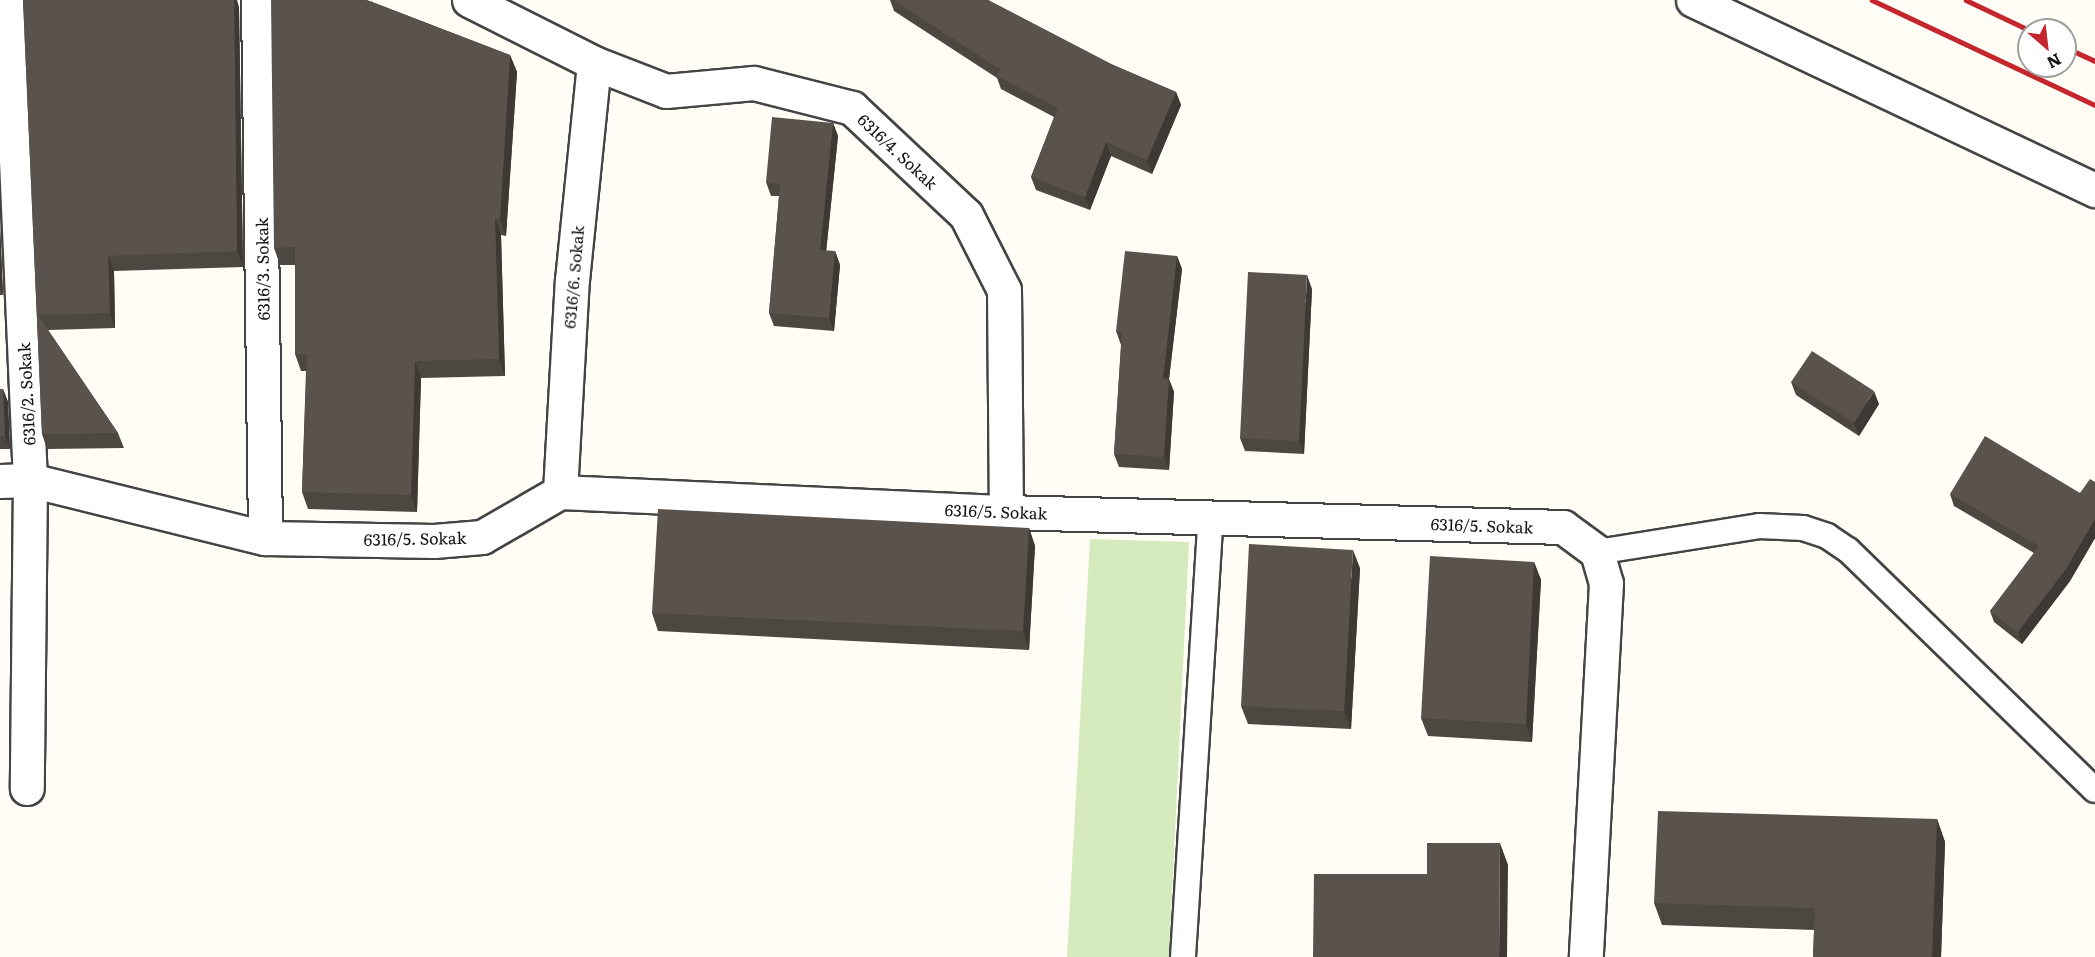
<!DOCTYPE html>
<html>
<head>
<meta charset="utf-8">
<style>
	body { margin:0 }
	#map { position:relative; width:2095px; height:957px; overflow:hidden; background:#fffdf5; font-family:Literata,serif }
	div>[style] { position:absolute }
	[style*='--x'] { left:calc(var(--x)*1px); top:calc(var(--y)*1px); width:calc(var(--w)*1px); rotate:calc(var(--a)*1deg) }
	.green>* { inset:0; background:#d5ebbd }
	.roads { filter:drop-shadow(2px 0 #444) drop-shadow(-2px 0 #444) drop-shadow(0 2px #444) drop-shadow(0 -2px #444) }
	.lane>* { height:24px; margin:-12px; padding:0 12px; transform-origin:12px; border-radius:12px; background:#fff }
	.street>* { height:33px; margin:-16.5px; padding:0 16.5px; transform-origin:16.5px; border-radius:16.5px; background:#fff }
	.rail>* { height:4.5px; margin:-2.25px; padding:0 2.25px; transform-origin:2.25px; border-radius:2.25px; background:#c4262e }
	.wall>* { inset:0; background:#4d4742 }
	.shaded-wall>* { inset:0; background:#3f3936 }
	.building>* { inset:0; background:#5a524d }
	span { translate:-50% -50%; white-space:nowrap; text-align:center; line-height:1.15; -webkit-text-stroke:6px #fff; paint-order:stroke }
	.street-label { font-size:16px; color:#111 }
	.north { position:absolute; left:2017px; top:18px; width:60px; height:60px; box-sizing:border-box; background:#fff; border:2px solid #a0a0a0; border-radius:50%; rotate:152deg; font-size:16px; font-weight:700; line-height:24px; text-align:center; color:#111 }
	.north::after { content:''; display:block; margin:auto; width:21px; height:27px; background:#c4262e; clip-path:polygon(50% 0,100% 100%,50% 72%,0 100%) }
</style>
</head>
<body>
<div id="map">
	<div class="green">
		<div style="clip-path:polygon(1090px 539px,1189px 542px,1169px 957px,1067px 957px)"></div>
	</div>
	<div class="roads">
		<div class="lane">
			<div style="--x:1597;--y:552;--w:164;--a:-9.1"></div>
			<div style="--x:1759;--y:526;--w:44;--a:2.6"></div>
			<div style="--x:1803;--y:528;--w:25;--a:18"></div>
			<div style="--x:1827;--y:536;--w:25;--a:34"></div>
			<div style="--x:1848;--y:550;--w:344;--a:44.2"></div>
			<div style="--x:1183;--y:957;--w:440;--a:-86.4"></div>
		</div>
		<div class="street">
			<div style="--x:9;--y:0;--w:480;--a:87.5"></div>
			<div style="--x:30;--y:480;--w:308;--a:90.6"></div>
			<div style="--x:258;--y:0;--w:538;--a:89.25"></div>
			<div style="--x:469;--y:0;--w:140;--a:26.7"></div>
			<div style="--x:594;--y:63;--w:77;--a:21.3"></div>
			<div style="--x:666;--y:91;--w:88;--a:-5.2"></div>
			<div style="--x:754;--y:83;--w:101;--a:14.3"></div>
			<div style="--x:852;--y:108;--w:156;--a:43.2"></div>
			<div style="--x:966;--y:215;--w:84;--a:63.1"></div>
			<div style="--x:1004;--y:290;--w:222;--a:89.5"></div>
			<div style="--x:1693;--y:0;--w:445;--a:25.3"></div>
			<div style="--x:0;--y:481;--w:30;--a:-2"></div>
			<div style="--x:30;--y:480;--w:242;--a:13.9"></div>
			<div style="--x:265;--y:538;--w:169;--a:1"></div>
			<div style="--x:434;--y:541;--w:48;--a:-4.8"></div>
			<div style="--x:482;--y:537;--w:90;--a:-30"></div>
			<div style="--x:560;--y:492;--w:446;--a:2.6"></div>
			<div style="--x:1006;--y:512;--w:557;--a:1.54"></div>
			<div style="--x:1563;--y:527;--w:42;--a:36.3"></div>
			<div style="--x:1597;--y:552;--w:32;--a:74"></div>
			<div style="--x:1606;--y:583;--w:375;--a:93.1"></div>
			<div style="--x:560;--y:492;--w:212;--a:-86.8"></div>
			<div style="--x:572;--y:280;--w:218;--a:-84.2"></div>
		</div>
	</div>
	<div class="rail">
		<div style="--x:1872;--y:0;--w:246;--a:25.2"></div>
		<div style="--x:1966;--y:0;--w:70;--a:25.5"></div>
		<div style="--x:2065;--y:47;--w:33;--a:25"></div>
	</div>
	<div class="wall">
		<div style="clip-path:polygon(23px 0,239px 7px,243px 267px,114px 271px,115px 328px,48px 330px,118px 433px,124px 448px,47px 449px,42px 434px)"></div>
		<div style="clip-path:polygon(372px 0,372px 2px,510px 55px,517px 72px,506px 236px,501px 235px,505px 376px,421px 378px,417px 512px,308px 509px,302px 492px,306px 371px,301px 371px,295px 354px,295px 265px,280px 265px,274px 248px)"></div>
		<div style="clip-path:polygon(890px 0,988px 0,1111px 64px,1176px 92px,1181px 105px,1152px 174px,1111px 156px,1090px 210px,1036px 190px,1031px 177px,1054px 117px,1001px 89px,997px 78px,894px 11px)"></div>
		<div style="clip-path:polygon(833px 123px,838px 136px,826px 251px,835px 251px,840px 265px,834px 331px,774px 326px,769px 313px,779px 196px,771px 196px,766px 182px)"></div>
		<div style="clip-path:polygon(0 223px,3px 295px,0 295px)"></div>
		<div style="clip-path:polygon(1177px 256px,1182px 269px,1169px 379px,1174px 392px,1169px 470px,1119px 467px,1114px 454px,1121px 345px,1116px 331px)"></div>
		<div style="clip-path:polygon(1312px 289px,1304px 454px,1245px 451px,1240px 438px)"></div>
		<div style="clip-path:polygon(1791px 382px,1879px 404px,1859px 436px,1796px 395px)"></div>
		<div style="clip-path:polygon(0 389px,3px 389px,8px 402px,10px 449px,0 449px)"></div>
		<div style="clip-path:polygon(2095px 482px,2095px 538px,2070px 581px,2022px 644px,1994px 622px,1990px 611px,2034px 553px,1954px 506px,1950px 494px,2080px 493px)"></div>
		<div style="clip-path:polygon(1029px 528px,1035px 546px,1029px 650px,658px 631px,652px 613px)"></div>
		<div style="clip-path:polygon(1534px 562px,1541px 580px,1532px 742px,1428px 736px,1421px 718px)"></div>
		<div style="clip-path:polygon(1360px 568px,1351px 729px,1248px 724px,1241px 706px)"></div>
		<div style="clip-path:polygon(1937px 819px,1945px 842px,1941px 957px,1813px 957px,1814px 930px,1662px 925px,1654px 903px)"></div>
	</div>
	<div class="shaded-wall">
		<div style="clip-path:polygon(234px 0,237px 0,239px 7px,243px 267px,237px 251px)"></div>
		<div style="clip-path:polygon(510px 55px,517px 72px,506px 236px,500px 219px)"></div>
		<div style="clip-path:polygon(1176px 92px,1181px 105px,1152px 174px,1147px 160px)"></div>
		<div style="clip-path:polygon(833px 123px,838px 136px,825px 263px,820px 250px)"></div>
		<div style="clip-path:polygon(1106px 142px,1111px 156px,1090px 210px,1085px 197px)"></div>
		<div style="clip-path:polygon(495px 218px,501px 235px,505px 376px,499px 359px)"></div>
		<div style="clip-path:polygon(0 223px,3px 295px,0 286px)"></div>
		<div style="clip-path:polygon(835px 251px,840px 265px,834px 331px,829px 318px)"></div>
		<div style="clip-path:polygon(108px 256px,114px 271px,115px 328px,110px 313px)"></div>
		<div style="clip-path:polygon(1177px 256px,1182px 269px,1169px 379px,1174px 392px,1169px 470px,1164px 457px,1163px 378px)"></div>
		<div style="clip-path:polygon(1307px 275px,1312px 289px,1304px 454px,1299px 441px)"></div>
		<div style="clip-path:polygon(415px 361px,421px 378px,417px 512px,411px 495px)"></div>
		<div style="clip-path:polygon(3px 389px,8px 402px,10px 449px,5px 436px)"></div>
		<div style="clip-path:polygon(1874px 391px,1879px 404px,1859px 436px,1854px 423px)"></div>
		<div style="clip-path:polygon(2095px 519px,2095px 538px,2070px 581px,2022px 644px,2018px 632px)"></div>
		<div style="clip-path:polygon(1029px 528px,1035px 546px,1029px 650px,1023px 631px)"></div>
		<div style="clip-path:polygon(1353px 550px,1360px 568px,1351px 729px,1344px 711px)"></div>
		<div style="clip-path:polygon(1534px 562px,1541px 580px,1532px 742px,1526px 724px)"></div>
		<div style="clip-path:polygon(1937px 819px,1945px 842px,1941px 957px,1932px 957px)"></div>
		<div style="clip-path:polygon(1500px 843px,1508px 865px,1507px 957px,1499px 957px)"></div>
	</div>
	<div class="building">
		<div style="clip-path:polygon(23px 0,234px 0,237px 251px,108px 256px,110px 313px,38px 315px,118px 433px,42px 434px)"></div>
		<div style="clip-path:polygon(271px 0,367px 0,510px 55px,500px 219px,495px 218px,499px 359px,415px 361px,411px 495px,302px 492px,307px 354px,295px 354px,295px 247px,274px 248px)"></div>
		<div style="clip-path:polygon(893px 0,988px 0,1111px 64px,1176px 92px,1147px 160px,1106px 142px,1085px 197px,1031px 177px,1058px 108px,997px 76px,1000px 69px)"></div>
		<div style="clip-path:polygon(772px 117px,833px 123px,820px 250px,835px 251px,829px 318px,769px 313px,780px 184px,766px 182px)"></div>
		<div style="clip-path:polygon(1125px 251px,1177px 256px,1163px 378px,1169px 379px,1164px 457px,1114px 454px,1122px 332px,1116px 331px)"></div>
		<div style="clip-path:polygon(1248px 272px,1307px 275px,1299px 441px,1240px 438px)"></div>
		<div style="clip-path:polygon(1812px 351px,1874px 391px,1854px 423px,1791px 382px)"></div>
		<div style="clip-path:polygon(0 389px,3px 389px,5px 436px,0 436px)"></div>
		<div style="clip-path:polygon(1985px 436px,2080px 493px,2090px 479px,2095px 482px,2095px 519px,2066px 569px,2018px 632px,1990px 611px,2039px 546px,1950px 494px)"></div>
		<div style="clip-path:polygon(658px 509px,1029px 528px,1023px 631px,652px 613px)"></div>
		<div style="clip-path:polygon(1249px 544px,1353px 550px,1344px 711px,1241px 706px)"></div>
		<div style="clip-path:polygon(1430px 556px,1534px 562px,1526px 724px,1421px 718px)"></div>
		<div style="clip-path:polygon(1658px 811px,1937px 819px,1932px 957px,1813px 957px,1815px 908px,1654px 903px)"></div>
		<div style="clip-path:polygon(1427px 843px,1500px 843px,1499px 957px,1313px 957px,1314px 874px,1427px 874px)"></div>
	</div>
	<div class="street-label">
		<span style="left:898px;top:151px;rotate:43deg">6316/4. Sokak</span>
		<span style="left:262px;top:269px;rotate:-91deg">6316/3. Sokak</span>
		<span style="left:573px;top:277px;rotate:-85deg">6316/6. Sokak</span>
		<span style="left:26px;top:394px;rotate:-93deg">6316/2. Sokak</span>
		<span style="left:996px;top:511px;rotate:2deg">6316/5. Sokak</span>
		<span style="left:1482px;top:525px;rotate:2deg">6316/5. Sokak</span>
		<span style="left:415px;top:538px;rotate:-1deg">6316/5. Sokak</span>
	</div>
	<div class="north">N</div>
</div>
</body>
</html>
